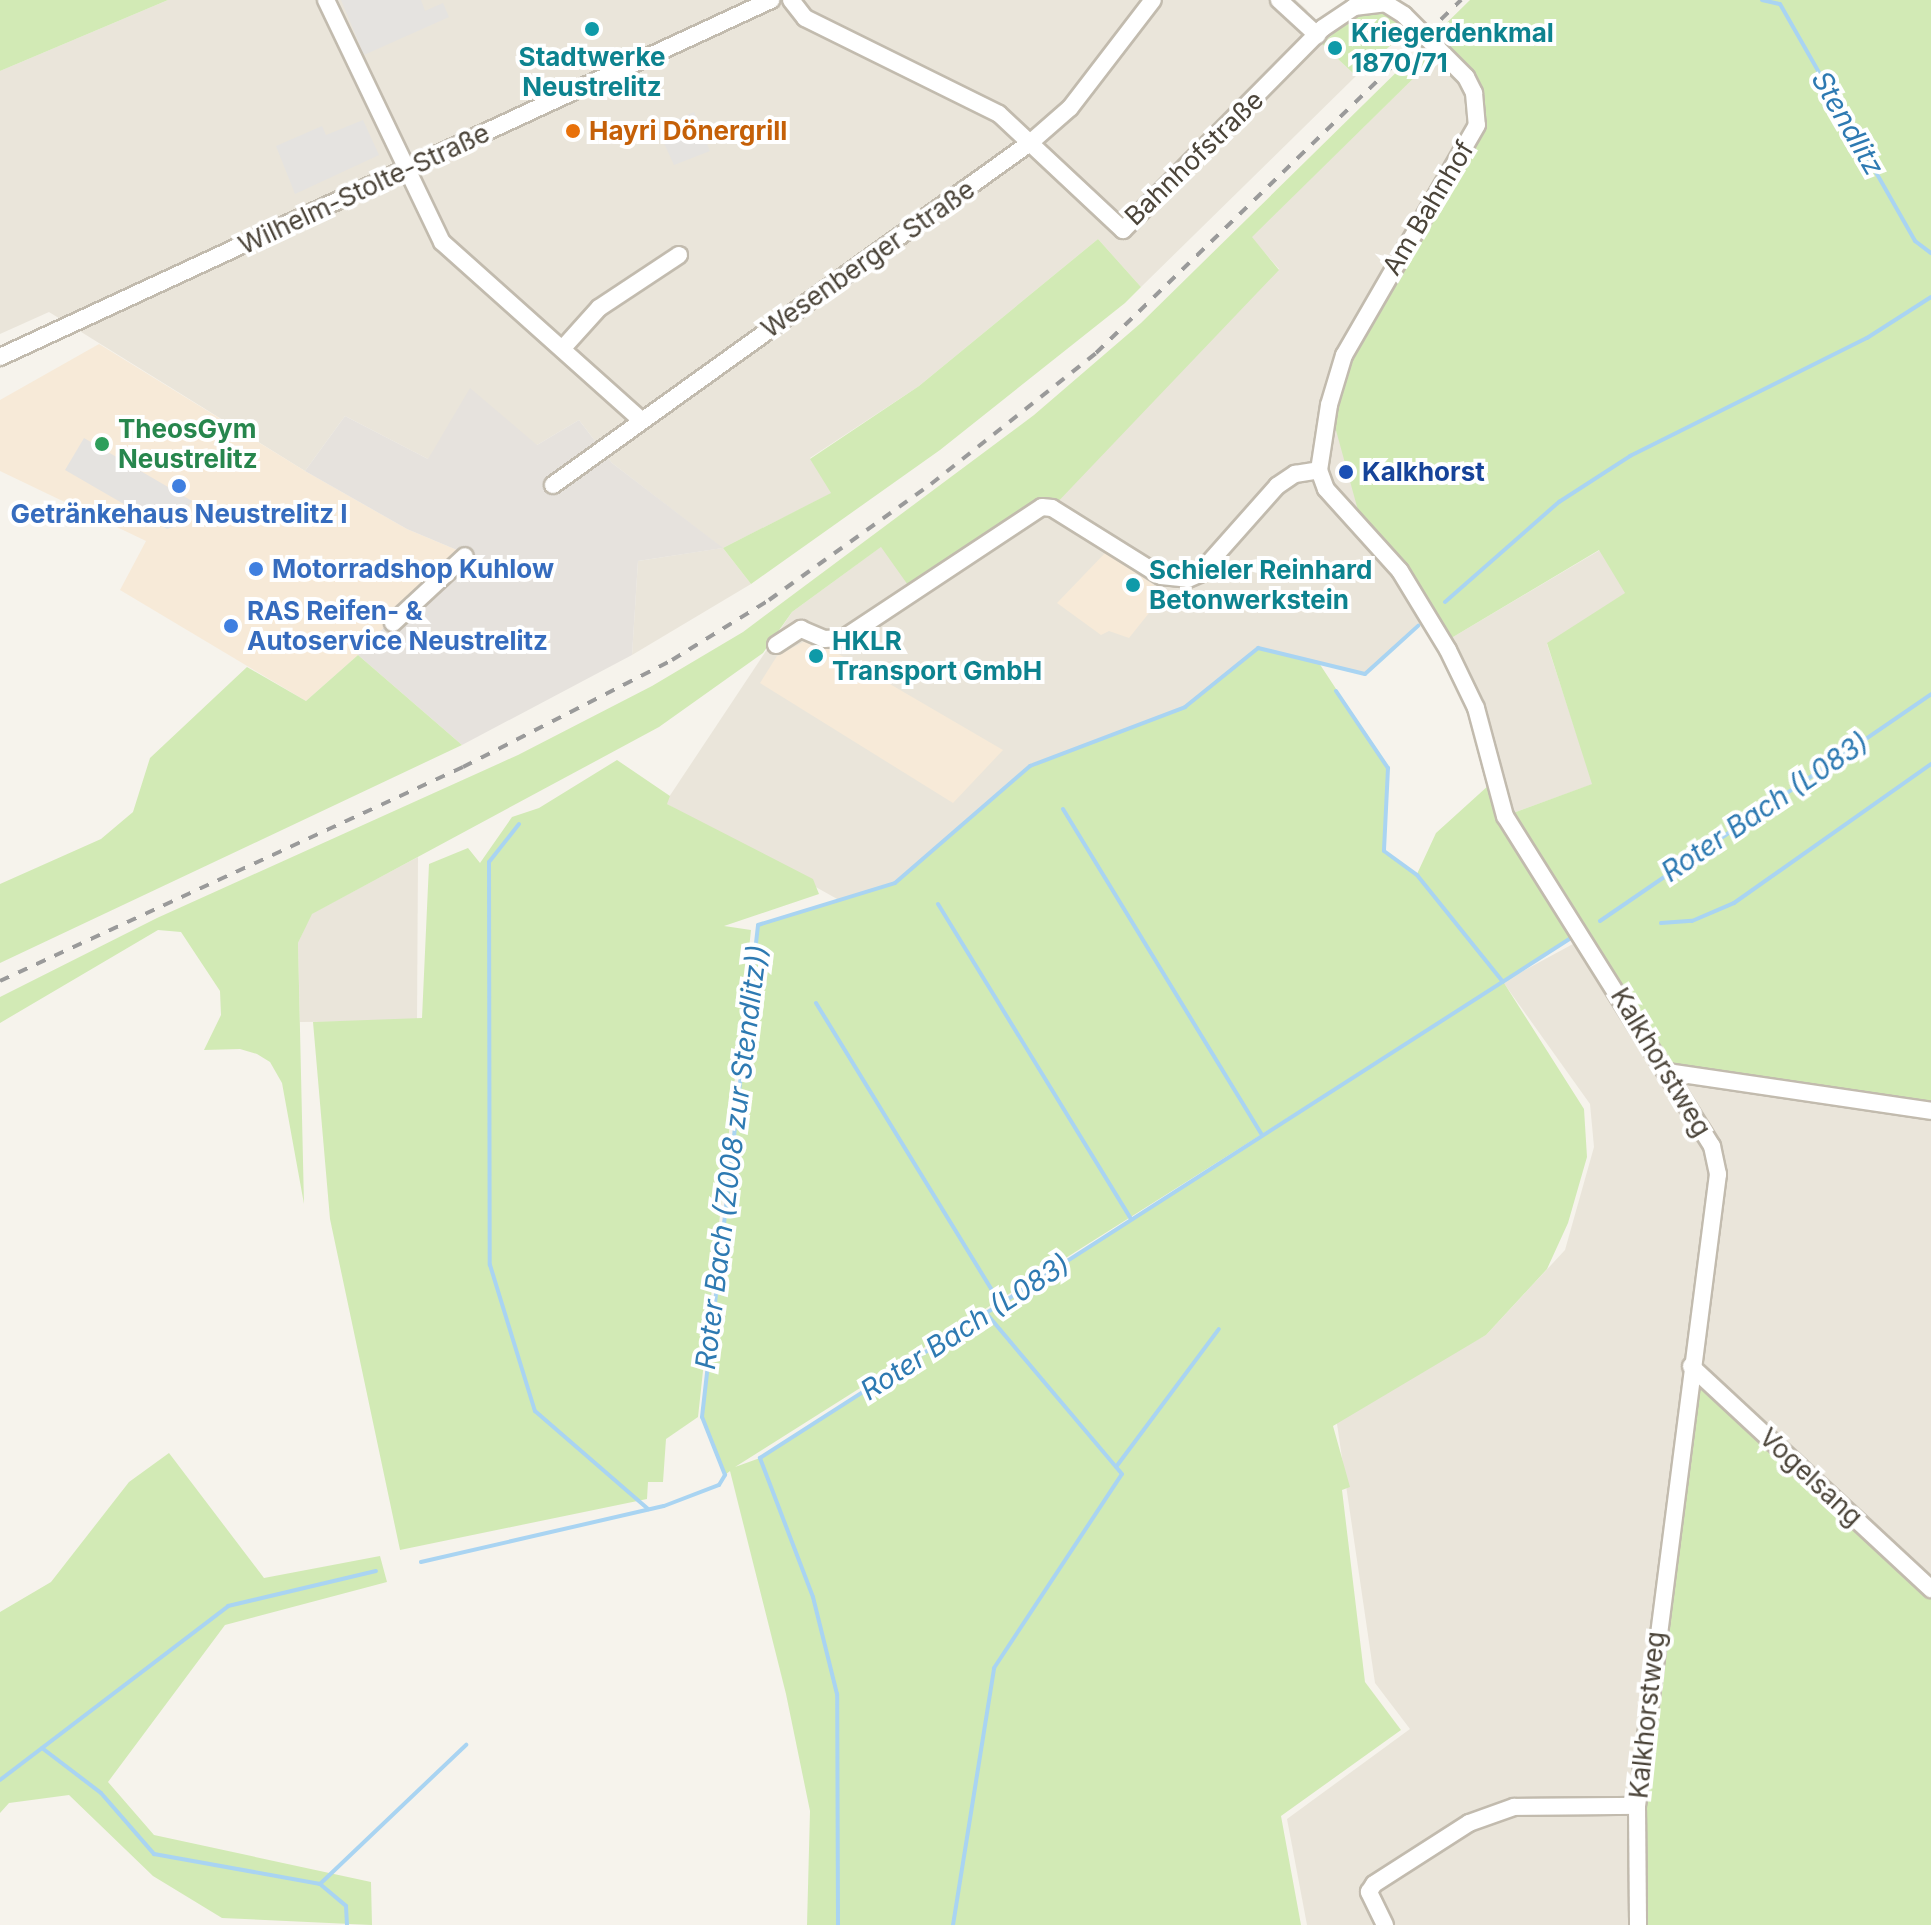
<!DOCTYPE html>
<html>
<head>
<meta charset="utf-8">
<style>
	body { margin:0 }
	#map { position:relative; width:1931px; height:1925px; overflow:hidden; background:#f6f3ec; font-family:Inter,sans-serif }
	div>[style] { position:absolute }
	[style*='--x'] { left:calc(var(--x)*1px); top:calc(var(--y)*1px); width:calc(var(--w)*1px); rotate:calc(var(--a)*1deg) }
	.residential>* { inset:0; background:#eae5da }
	.commercial>* { inset:0; background:#f7ead8 }
	.industrial>* { inset:0; background:#e6e2dd }
	.green>* { inset:0; background:#d2eab5 }
	.parking>* { inset:0; background:#e5e3e0 }
	.stream>* { height:4px; margin:-2px; padding:0 2px; transform-origin:2px; border-radius:2px; background:#a9d4f2 }
	.roads { filter:drop-shadow(2px 0 #c2bbae) drop-shadow(-2px 0 #c2bbae) drop-shadow(0 2px #c2bbae) drop-shadow(0 -2px #c2bbae) }
	.minor>* { height:16px; margin:-8px; padding:0 8px; transform-origin:8px; border-radius:8px; background:#fff }
	.rail>* { height:4px; margin-top:-2px; transform-origin:0; background:repeating-linear-gradient(90deg,#9a9a9a 0 10px,transparent 0 20px) }
	.dots>* { width:22px; height:22px; translate:-50% -50%; box-sizing:border-box; border:4px solid #fff; border-radius:50% }
	span { translate:-50% -50%; white-space:nowrap; text-align:center; line-height:1.15; -webkit-text-stroke:8px #fff; paint-order:stroke }
	.culture-label { font-size:26px; color:#0d838f; font-weight:700 }
	.left { translate:0 -50%; text-align:left }
	.food-label { font-size:26px; color:#c56008; font-weight:700 }
	.street-label { font-size:26px; color:#4b4439 }
	.leisure-label { font-size:26px; color:#27864d; font-weight:700 }
	.transit-label { font-size:26px; color:#164399; font-weight:700 }
	.shop-label { font-size:26px; color:#366cbe; font-weight:700 }
	.water-label { font-size:28px; color:#2e7ab2; font-style:italic }
</style>
</head>
<body>
<div id="map">
	<div class="residential">
		<div style="clip-path:polygon(168px 0,1296px 0,1307px 10px,1322px 44px,1356px 76px,1141px 287px,1098px 239px,919px 386px,810px 458px,832px 493px,723px 548px,751px 584px,632px 655px,638px 561px,722px 548px,612px 463px,579px 420px,537px 445px,428px 459px,345px 416px,305px 471px,49px 312px,0 334px,0 71px)"></div>
		<div style="clip-path:polygon(1444px 55px,1474px 93px,1427px 618px,1365px 674px,1258px 649px,1185px 707px,1030px 766px,895px 883px,839px 900px,665px 803px,792px 612px,968px 483px,1279px 269px,1251px 237px,1424px 68px)"></div>
		<div style="clip-path:polygon(1600px 550px,1626px 593px,1547px 644px,1593px 784px,1505px 816px,1476px 708px,1443px 643px)"></div>
		<div style="clip-path:polygon(418px 857px,417px 1021px,300px 1022px,298px 943px,311px 914px)"></div>
		<div style="clip-path:polygon(1584px 938px,1931px 1111px,1931px 1589px,1638px 1925px,1307px 1925px,1287px 1819px,1410px 1729px,1375px 1683px,1336px 1417px,1486px 1335px,1565px 1250px,1594px 1147px,1590px 1104px,1503px 982px)"></div>
	</div>
	<div class="commercial">
		<div style="clip-path:polygon(99px 344px,305px 471px,407px 529px,457px 550px,358px 655px,306px 701px,120px 590px,146px 541px,0 471px,0 400px)"></div>
		<div style="clip-path:polygon(1106px 552px,1165px 593px,1129px 638px,1109px 631px,1101px 635px,1057px 603px)"></div>
		<div style="clip-path:polygon(811px 638px,1003px 750px,953px 803px,760px 683px,777px 656px)"></div>
	</div>
	<div class="industrial">
		<div style="clip-path:polygon(470px 388px,537px 445px,579px 420px,612px 463px,723px 548px,638px 561px,632px 655px,462px 745px,358px 655px,457px 550px,407px 529px,305px 471px,345px 416px,428px 459px)"></div>
	</div>
	<div class="green">
		<div style="clip-path:polygon(0 0,168px 0,0 71px)"></div>
		<div style="clip-path:polygon(1470px 0,1931px 0,1931px 1111px,1668px 1072px,1505px 816px,1592px 784px,1547px 643px,1625px 593px,1599px 550px,1443px 643px,1364px 532px,1329px 405px,1335px 380px,1478px 108px,1444px 55px,1424px 68px,1252px 237px,1279px 270px,1052px 508px,915px 595px,881px 547px,792px 612px,763px 653px,659px 727px,312px 914px,298px 943px,304px 1204px,282px 1083px,270px 1062px,257px 1054px,240px 1049px,204px 1050px,221px 1015px,220px 991px,181px 932px,158px 930px,0 1023px,0 997px,157px 918px,518px 755px,652px 686px,743px 632px,1034px 415px,1141px 323px)"></div>
		<div style="clip-path:polygon(1376px 9px,1399px 21px,1399px 38px,1356px 76px,1322px 44px,1355px 14px)"></div>
		<div style="clip-path:polygon(1098px 239px,1141px 287px,1125px 303px,940px 450px,751px 584px,723px 548px,831px 493px,810px 459px,919px 386px)"></div>
		<div style="clip-path:polygon(evenodd,1258px 648px,1319px 663px,1388px 768px,1384px 851px,1417px 874px,1436px 833px,1489px 785px,1501px 828px,1574px 936px,1504px 983px,1584px 1109px,1587px 1157px,1568px 1223px,1547px 1269px,1486px 1335px,1333px 1426px,1350px 1487px,1342px 1490px,1365px 1682px,1401px 1730px,1281px 1816px,1301px 1925px,807px 1925px,810px 1811px,786px 1694px,730px 1471px,725px 1475px,702px 1417px,758px 925px,895px 883px,1030px 766px,1185px 707px,1258px 648px,1301px 1111px,760px 1458px,735px 1467px,1300px 1110px,1301px 1111px)"></div>
		<div style="clip-path:polygon(358px 655px,462px 745px,0 963px,0 884px,101px 839px,133px 812px,150px 758px,247px 667px,306px 701px)"></div>
		<div style="clip-path:polygon(617px 760px,670px 796px,667px 804px,813px 879px,819px 894px,724px 926px,751px 930px,698px 1417px,666px 1439px,663px 1482px,648px 1482px,647px 1499px,400px 1550px,330px 1219px,313px 1022px,422px 1018px,429px 864px,468px 848px,480px 863px,512px 817px,539px 808px)"></div>
		<div style="clip-path:polygon(1691px 1366px,1931px 1589px,1931px 1925px,1638px 1925px,1637px 1806px)"></div>
		<div style="clip-path:polygon(169px 1453px,264px 1578px,380px 1556px,387px 1582px,225px 1625px,108px 1782px,154px 1835px,371px 1882px,372px 1925px,222px 1918px,153px 1876px,69px 1795px,9px 1803px,0 1813px,0 1612px,51px 1582px,129px 1482px)"></div>
	</div>
	<div class="parking">
		<div style="clip-path:polygon(341px 0,421px 0,425px 11px,443px 3px,449px 17px,364px 55px)"></div>
		<div style="clip-path:polygon(694px 112px,710px 151px,674px 165px,657px 128px)"></div>
		<div style="clip-path:polygon(363px 120px,379px 155px,295px 194px,276px 146px,322px 126px,326px 135px)"></div>
		<div style="clip-path:polygon(84px 438px,192px 501px,177px 526px,167px 529px,65px 470px)"></div>
	</div>
	<div class="stream">
		<div style="--x:1762;--y:0;--w:18;--a:13"></div>
		<div style="--x:1780;--y:4;--w:273;--a:60.3"></div>
		<div style="--x:1915;--y:241;--w:20;--a:37"></div>
		<div style="--x:1445;--y:602;--w:152;--a:-41.3"></div>
		<div style="--x:1559;--y:502;--w:85;--a:-32.9"></div>
		<div style="--x:1630;--y:456;--w:265;--a:-26.5"></div>
		<div style="--x:1867;--y:338;--w:76;--a:-32.6"></div>
		<div style="--x:1336;--y:691;--w:93;--a:56"></div>
		<div style="--x:1388;--y:768;--w:83;--a:92.8"></div>
		<div style="--x:1384;--y:851;--w:41;--a:36"></div>
		<div style="--x:1417;--y:875;--w:137;--a:51.2"></div>
		<div style="--x:1063;--y:809;--w:382;--a:58.6"></div>
		<div style="--x:519;--y:824;--w:48;--a:128.3"></div>
		<div style="--x:489;--y:862;--w:403;--a:89.9"></div>
		<div style="--x:490;--y:1265;--w:153;--a:72.9"></div>
		<div style="--x:535;--y:1411;--w:150;--a:40.9"></div>
		<div style="--x:938;--y:904;--w:369;--a:58.5"></div>
		<div style="--x:1600;--y:921;--w:401;--a:-34.4"></div>
		<div style="--x:1661;--y:923;--w:31;--a:-4"></div>
		<div style="--x:1692;--y:921;--w:46;--a:-23.2"></div>
		<div style="--x:1734;--y:903;--w:241;--a:-35.2"></div>
		<div style="--x:816;--y:1003;--w:352;--a:58.5"></div>
		<div style="--x:1116;--y:1467;--w:172;--a:-53.3"></div>
		<div style="--x:421;--y:1562;--w:249;--a:-13"></div>
		<div style="--x:664;--y:1506;--w:59;--a:-20.9"></div>
		<div style="--x:719;--y:1485;--w:12;--a:-59"></div>
		<div style="--x:725;--y:1475;--w:62;--a:-111.6"></div>
		<div style="--x:702;--y:1417;--w:495;--a:-83.5"></div>
		<div style="--x:758;--y:925;--w:143;--a:-17"></div>
		<div style="--x:895;--y:883;--w:179;--a:-40.9"></div>
		<div style="--x:1030;--y:766;--w:166;--a:-20.8"></div>
		<div style="--x:1185;--y:707;--w:94;--a:-38.9"></div>
		<div style="--x:1258;--y:648;--w:110;--a:13.7"></div>
		<div style="--x:1365;--y:674;--w:72;--a:-42.2"></div>
		<div style="--x:42;--y:1748;--w:74;--a:37.3"></div>
		<div style="--x:101;--y:1793;--w:81;--a:49"></div>
		<div style="--x:154;--y:1854;--w:169;--a:10.2"></div>
		<div style="--x:320;--y:1884;--w:202;--a:-43.6"></div>
		<div style="--x:0;--y:1780;--w:287;--a:-37.3"></div>
		<div style="--x:228;--y:1606;--w:152;--a:-13.3"></div>
		<div style="--x:320;--y:1884;--w:34;--a:40"></div>
		<div style="--x:346;--y:1906;--w:19;--a:87"></div>
		<div style="--x:838;--y:1925;--w:231;--a:-90.2"></div>
		<div style="--x:837;--y:1694;--w:100;--a:-103.9"></div>
		<div style="--x:813;--y:1597;--w:149;--a:-110.9"></div>
		<div style="--x:760;--y:1458;--w:967;--a:-32.67"></div>
		<div style="--x:953;--y:1925;--w:260;--a:-80.9"></div>
		<div style="--x:994;--y:1668;--w:232;--a:-56.6"></div>
		<div style="--x:1122;--y:1474;--w:212;--a:-130.2"></div>
	</div>
	<div class="roads">
		<div class="minor">
			<div style="--x:326;--y:0;--w:268;--a:64.4"></div>
			<div style="--x:442;--y:242;--w:264;--a:41.8"></div>
			<div style="--x:791;--y:0;--w:23;--a:52"></div>
			<div style="--x:805;--y:18;--w:216;--a:26.3"></div>
			<div style="--x:999;--y:114;--w:170;--a:43.1"></div>
			<div style="--x:1123;--y:230;--w:284;--a:-45.3"></div>
			<div style="--x:1323;--y:28;--w:37;--a:-34"></div>
			<div style="--x:1354;--y:7;--w:31;--a:-7"></div>
			<div style="--x:1385;--y:3;--w:22;--a:32"></div>
			<div style="--x:1404;--y:15;--w:88;--a:45"></div>
			<div style="--x:1466;--y:77;--w:18;--a:63"></div>
			<div style="--x:1474;--y:93;--w:32;--a:85"></div>
			<div style="--x:1477;--y:125;--w:266;--a:120"></div>
			<div style="--x:1344;--y:355;--w:52;--a:106.7"></div>
			<div style="--x:1329;--y:405;--w:66;--a:98.7"></div>
			<div style="--x:1319;--y:470;--w:20;--a:70"></div>
			<div style="--x:1326;--y:489;--w:110;--a:47.9"></div>
			<div style="--x:1400;--y:571;--w:92;--a:58.7"></div>
			<div style="--x:1448;--y:650;--w:64;--a:64.2"></div>
			<div style="--x:1476;--y:708;--w:112;--a:75"></div>
			<div style="--x:1505;--y:816;--w:390;--a:57.9"></div>
			<div style="--x:1712;--y:1146;--w:29;--a:78"></div>
			<div style="--x:1718;--y:1174;--w:637;--a:97.3"></div>
			<div style="--x:1637;--y:1806;--w:119;--a:89.5"></div>
			<div style="--x:1279;--y:0;--w:52;--a:42.6"></div>
			<div style="--x:563;--y:348;--w:54;--a:-48"></div>
			<div style="--x:599;--y:308;--w:96;--a:-33.5"></div>
			<div style="--x:0;--y:357;--w:850;--a:-24.85"></div>
			<div style="--x:553;--y:485;--w:588;--a:-35.66"></div>
			<div style="--x:1031;--y:142;--w:52;--a:-41.1"></div>
			<div style="--x:1070;--y:108;--w:136;--a:-52.5"></div>
			<div style="--x:393;--y:623;--w:98;--a:-42.9"></div>
			<div style="--x:776;--y:645;--w:30;--a:-33"></div>
			<div style="--x:801;--y:629;--w:25;--a:23"></div>
			<div style="--x:824;--y:639;--w:20;--a:-3"></div>
			<div style="--x:844;--y:638;--w:237;--a:-33.5"></div>
			<div style="--x:1042;--y:507;--w:10;--a:6"></div>
			<div style="--x:1052;--y:508;--w:128;--a:32"></div>
			<div style="--x:1161;--y:576;--w:27;--a:6"></div>
			<div style="--x:1188;--y:579;--w:12;--a:-24"></div>
			<div style="--x:1199;--y:574;--w:118;--a:-48.4"></div>
			<div style="--x:1277;--y:486;--w:22;--a:-34"></div>
			<div style="--x:1295;--y:474;--w:24;--a:-9"></div>
			<div style="--x:1668;--y:1072;--w:266;--a:8.4"></div>
			<div style="--x:1691;--y:1366;--w:328;--a:42.9"></div>
			<div style="--x:1385;--y:1925;--w:37;--a:-116"></div>
			<div style="--x:1369;--y:1892;--w:9;--a:-58"></div>
			<div style="--x:1374;--y:1884;--w:113;--a:-32.7"></div>
			<div style="--x:1469;--y:1823;--w:48;--a:-19.6"></div>
			<div style="--x:1514;--y:1807;--w:123;--a:-0.5"></div>
		</div>
	</div>
	<div class="rail">
		<div style="--x:0;--y:981;--w:510;--a:-24.81"></div>
		<div style="--x:463;--y:767;--w:235;--a:-27.1"></div>
		<div style="--x:672;--y:660;--w:114;--a:-31.7"></div>
		<div style="--x:769;--y:600;--w:199;--a:-35.6"></div>
		<div style="--x:931;--y:484;--w:211;--a:-38.4"></div>
		<div style="--x:1096;--y:353;--w:508;--a:-44.04"></div>
	</div>
	<div class="dots">
		<div style="left:592px;top:29px;background:#0f9aa8"></div>
		<div style="left:1335px;top:48px;background:#0f9aa8"></div>
		<div style="left:573px;top:131px;background:#e8710a"></div>
		<div style="left:102px;top:444px;background:#2e9e5b"></div>
		<div style="left:1346px;top:472px;background:#1a4fb4"></div>
		<div style="left:179px;top:486px;background:#3f7fe0"></div>
		<div style="left:256px;top:569px;background:#3f7fe0"></div>
		<div style="left:1133px;top:585px;background:#0f9aa8"></div>
		<div style="left:231px;top:626px;background:#3f7fe0"></div>
		<div style="left:816px;top:656px;background:#0f9aa8"></div>
	</div>
	<div class="culture-label">
		<span class="left" style="left:1351px;top:48px">Kriegerdenkmal<br>1870/71</span>
		<span style="left:592px;top:72px">Stadtwerke<br>Neustrelitz</span>
		<span class="left" style="left:1149px;top:585px">Schieler Reinhard<br>Betonwerkstein</span>
		<span class="left" style="left:832px;top:656px">HKLR<br>Transport GmbH</span>
	</div>
	<div class="food-label">
		<span class="left" style="left:589px;top:131px">Hayri Dönergrill</span>
	</div>
	<div class="street-label">
		<span style="left:1194px;top:158px;rotate:-44deg">Bahnhofstraße</span>
		<span style="left:364px;top:189px;rotate:-25deg">Wilhelm-Stolte-Straße</span>
		<span style="left:1428px;top:208px;rotate:-59deg">Am Bahnhof</span>
		<span style="left:868px;top:259px;rotate:-35deg">Wesenberger Straße</span>
		<span style="left:1661px;top:1062px;rotate:59deg">Kalkhorstweg</span>
		<span style="left:1811px;top:1477px;rotate:43deg">Vogelsang</span>
		<span style="left:1647px;top:1715px;rotate:-84deg">Kalkhorstweg</span>
	</div>
	<div class="leisure-label">
		<span class="left" style="left:118px;top:444px">TheosGym<br>Neustrelitz</span>
	</div>
	<div class="transit-label">
		<span class="left" style="left:1362px;top:472px">Kalkhorst</span>
	</div>
	<div class="shop-label">
		<span style="left:179px;top:514px">Getränkehaus Neustrelitz I</span>
		<span class="left" style="left:272px;top:569px">Motorradshop Kuhlow</span>
		<span class="left" style="left:247px;top:626px">RAS Reifen- &amp;<br>Autoservice Neustrelitz</span>
	</div>
	<div class="water-label">
		<span style="left:1848px;top:123px;rotate:60deg">Stendlitz</span>
		<span style="left:1765px;top:807px;rotate:-34deg">Roter Bach (L083)</span>
		<span style="left:731px;top:1157px;rotate:-83deg">Roter Bach (Z008 zur Stendlitz))</span>
		<span style="left:965px;top:1327px;rotate:-33deg">Roter Bach (L083)</span>
	</div>
</div>
</body>
</html>
